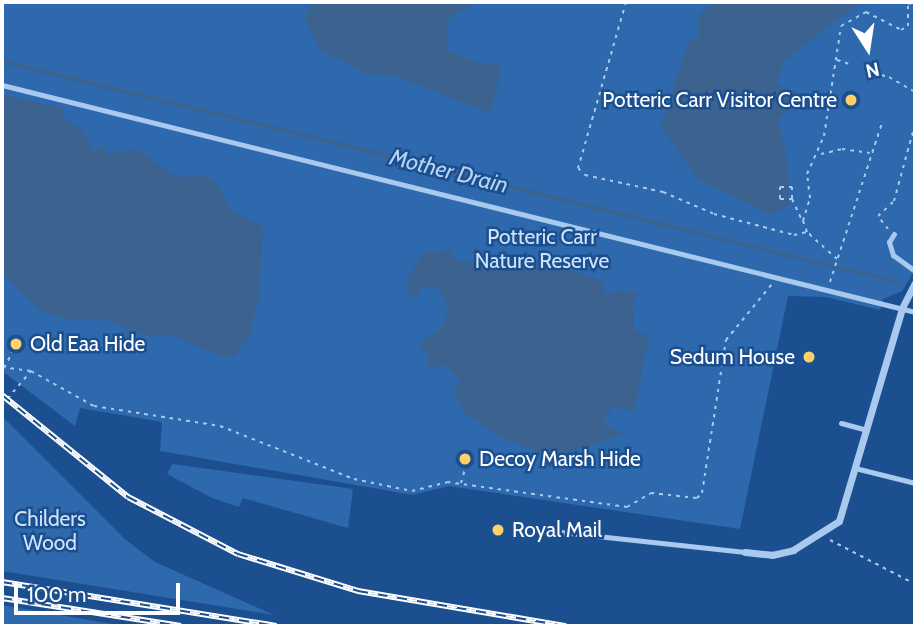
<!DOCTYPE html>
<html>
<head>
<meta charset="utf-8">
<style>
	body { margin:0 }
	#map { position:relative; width:917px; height:628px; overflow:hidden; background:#1b4f8f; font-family:Cabin,sans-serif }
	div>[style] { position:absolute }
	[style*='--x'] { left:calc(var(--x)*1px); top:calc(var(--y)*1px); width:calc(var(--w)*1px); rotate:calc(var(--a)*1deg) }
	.green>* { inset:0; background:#2e69ad }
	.water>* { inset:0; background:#3c6290 }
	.stream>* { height:3.5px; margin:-1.75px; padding:0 1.75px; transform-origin:1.75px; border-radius:1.75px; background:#3c6290 }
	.path>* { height:2px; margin-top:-1px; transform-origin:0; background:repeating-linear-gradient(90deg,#a9c9ee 0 3.5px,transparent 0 8.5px) }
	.lane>* { height:5px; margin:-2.5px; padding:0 2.5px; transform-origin:2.5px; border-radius:2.5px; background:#a9c9ee }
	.street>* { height:7px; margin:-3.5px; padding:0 3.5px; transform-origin:3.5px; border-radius:3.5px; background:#a9c9ee }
	.rail>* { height:6px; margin-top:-3px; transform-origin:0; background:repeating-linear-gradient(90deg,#1b4f8f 0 10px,#fff 0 20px); box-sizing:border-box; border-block:2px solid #fff }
	.dots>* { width:19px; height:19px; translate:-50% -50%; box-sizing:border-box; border:4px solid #1b4f8f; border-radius:50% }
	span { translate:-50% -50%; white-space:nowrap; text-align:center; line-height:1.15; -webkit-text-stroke:5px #1b4f8f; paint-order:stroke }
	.poi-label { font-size:21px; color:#fff }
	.right { translate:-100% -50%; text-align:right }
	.left { translate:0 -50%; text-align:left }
	.park-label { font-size:21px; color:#cfe3fa }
	.water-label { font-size:23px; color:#b5d3f5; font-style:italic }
	.frame { position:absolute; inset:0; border:4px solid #fff; pointer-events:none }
	.north { position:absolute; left:833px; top:14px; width:70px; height:70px; -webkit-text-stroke:5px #1b4f8f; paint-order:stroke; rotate:168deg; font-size:19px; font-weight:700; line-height:28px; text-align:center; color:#fff }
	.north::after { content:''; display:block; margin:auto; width:24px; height:32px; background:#fff; clip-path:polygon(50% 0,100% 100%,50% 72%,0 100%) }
	.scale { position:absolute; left:14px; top:583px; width:166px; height:32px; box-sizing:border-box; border:4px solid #fff; border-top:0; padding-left:9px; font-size:21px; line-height:24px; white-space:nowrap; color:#fff; -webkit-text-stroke:5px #1b4f8f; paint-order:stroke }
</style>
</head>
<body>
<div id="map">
	<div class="green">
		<div style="clip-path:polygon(2px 2px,915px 2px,915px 270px,902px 291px,883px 299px,880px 310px,826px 297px,788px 296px,740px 529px,449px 486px,413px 495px,160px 451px,162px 422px,80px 408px,75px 426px,2px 371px)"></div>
		<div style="clip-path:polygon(2px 416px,126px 540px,155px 562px,274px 615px,2px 571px)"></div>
		<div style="clip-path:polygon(172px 464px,353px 489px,348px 528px,243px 498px,239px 507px,212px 498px,167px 474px)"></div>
		<div style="clip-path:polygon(2px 605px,124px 626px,2px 626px)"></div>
	</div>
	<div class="water">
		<div style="clip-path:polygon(312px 2px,475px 2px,448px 20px,448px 50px,474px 62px,502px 66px,490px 113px,396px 76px,367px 74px,319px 49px,305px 18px)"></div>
		<div style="clip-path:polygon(725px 2px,860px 2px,784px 61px,777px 84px,803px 96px,778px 119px,788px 164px,789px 205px,772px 215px,698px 180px,661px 126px,688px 43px,700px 35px,697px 17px,707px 7px)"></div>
		<div style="clip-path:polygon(2px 95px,63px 108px,63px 119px,84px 131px,94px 151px,103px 146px,109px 154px,137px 149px,172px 174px,192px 178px,201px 174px,217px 182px,230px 210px,263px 227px,259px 296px,250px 335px,234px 357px,219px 356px,174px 336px,147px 336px,107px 320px,70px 320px,41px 311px,2px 273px)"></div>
		<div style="clip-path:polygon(450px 249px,452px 258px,463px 261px,540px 262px,603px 280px,605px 295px,621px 290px,638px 293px,633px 303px,634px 330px,649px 337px,634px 411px,613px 407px,603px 422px,624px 434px,567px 453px,545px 454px,502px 438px,466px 414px,453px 390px,461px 382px,444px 365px,428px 368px,429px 358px,419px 344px,443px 326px,448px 307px,438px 288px,421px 287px,417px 300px,407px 294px,407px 281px,422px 253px)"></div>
	</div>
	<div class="stream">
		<div style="--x:2;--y:61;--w:922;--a:13.87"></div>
	</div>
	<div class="path">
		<div style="--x:626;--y:2;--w:173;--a:106.1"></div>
		<div style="--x:578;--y:168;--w:10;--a:45"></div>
		<div style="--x:585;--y:175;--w:80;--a:12.3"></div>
		<div style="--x:663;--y:192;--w:56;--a:23.3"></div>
		<div style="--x:714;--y:214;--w:83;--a:14.7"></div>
		<div style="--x:794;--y:235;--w:13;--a:-13"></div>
		<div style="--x:837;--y:60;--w:13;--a:18"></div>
		<div style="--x:865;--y:71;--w:25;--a:14"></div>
		<div style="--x:889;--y:77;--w:30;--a:30"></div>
		<div style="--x:821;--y:154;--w:22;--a:-13"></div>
		<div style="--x:842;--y:149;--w:28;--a:8"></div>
		<div style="--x:792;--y:199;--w:12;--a:-90"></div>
		<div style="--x:792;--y:187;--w:12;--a:180"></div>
		<div style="--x:780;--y:187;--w:12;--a:90"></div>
		<div style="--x:780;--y:199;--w:12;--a:0"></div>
		<div style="--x:792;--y:199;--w:23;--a:65"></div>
		<div style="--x:888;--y:229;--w:16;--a:-128"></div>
		<div style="--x:878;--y:216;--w:22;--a:-43"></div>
		<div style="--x:894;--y:201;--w:80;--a:-74.7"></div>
		<div style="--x:837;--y:259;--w:40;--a:-138"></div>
		<div style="--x:807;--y:232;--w:12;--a:-110"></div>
		<div style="--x:803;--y:221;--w:24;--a:-73"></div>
		<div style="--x:810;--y:198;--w:24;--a:-97"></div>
		<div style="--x:807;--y:174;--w:42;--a:-65.9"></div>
		<div style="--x:824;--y:136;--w:111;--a:-81.2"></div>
		<div style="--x:841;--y:26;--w:29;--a:-29"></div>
		<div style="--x:866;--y:12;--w:39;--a:27"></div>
		<div style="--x:901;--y:30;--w:8;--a:-30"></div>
		<div style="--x:908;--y:26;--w:22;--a:-90"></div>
		<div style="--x:908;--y:4;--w:7;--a:-16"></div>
		<div style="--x:830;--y:282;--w:167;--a:-71.9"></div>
		<div style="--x:2;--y:367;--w:29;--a:8"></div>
		<div style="--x:31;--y:371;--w:72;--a:29.1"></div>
		<div style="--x:94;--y:406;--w:128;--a:9"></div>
		<div style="--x:220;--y:426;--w:144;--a:21.6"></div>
		<div style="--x:354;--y:479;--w:59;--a:11.7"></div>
		<div style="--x:412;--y:491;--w:36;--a:-14"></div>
		<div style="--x:447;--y:482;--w:182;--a:7.9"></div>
		<div style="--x:627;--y:507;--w:28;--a:-30"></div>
		<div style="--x:651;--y:493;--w:46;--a:6.2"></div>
		<div style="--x:697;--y:498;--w:7;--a:-45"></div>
		<div style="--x:702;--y:493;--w:155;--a:-81.1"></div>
		<div style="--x:726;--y:340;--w:72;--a:-50.6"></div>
		<div style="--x:4;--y:368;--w:24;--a:-62"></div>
		<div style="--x:2;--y:405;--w:45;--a:-49.5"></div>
		<div style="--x:461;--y:483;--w:19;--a:-74"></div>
		<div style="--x:830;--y:540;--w:96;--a:27.4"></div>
	</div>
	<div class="lane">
		<div style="--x:2;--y:85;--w:941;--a:13.96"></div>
		<div style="--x:894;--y:234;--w:9;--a:122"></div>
		<div style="--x:889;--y:242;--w:14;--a:73"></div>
		<div style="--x:893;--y:255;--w:27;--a:36"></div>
		<div style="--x:841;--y:423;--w:27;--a:15"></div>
		<div style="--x:855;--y:468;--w:62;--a:14"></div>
		<div style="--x:560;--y:532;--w:186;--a:6.2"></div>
	</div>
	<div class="street">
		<div style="--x:745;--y:552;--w:27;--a:6"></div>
		<div style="--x:772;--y:555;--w:22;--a:-13"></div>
		<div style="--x:793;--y:550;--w:54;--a:-32.2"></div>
		<div style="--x:839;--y:521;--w:222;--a:-73.5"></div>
		<div style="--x:902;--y:308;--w:28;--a:-63"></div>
	</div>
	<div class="rail">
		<div style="--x:2;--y:395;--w:162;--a:39"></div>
		<div style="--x:128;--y:497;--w:124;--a:27.4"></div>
		<div style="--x:238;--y:554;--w:126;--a:17.1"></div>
		<div style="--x:358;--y:591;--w:211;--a:9.6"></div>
		<div style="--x:2;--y:582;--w:278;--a:9.1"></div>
		<div style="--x:2;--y:598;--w:181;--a:8.9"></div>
	</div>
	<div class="dots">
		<div style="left:851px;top:100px;background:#ffd166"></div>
		<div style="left:16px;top:344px;background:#ffd166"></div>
		<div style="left:809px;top:357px;background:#ffd166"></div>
		<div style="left:465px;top:459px;background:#ffd166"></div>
		<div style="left:498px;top:530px;background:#ffd166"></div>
	</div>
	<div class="poi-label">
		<span class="right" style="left:837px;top:100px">Potteric Carr Visitor Centre</span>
		<span class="left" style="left:30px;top:344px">Old Eaa Hide</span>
		<span class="right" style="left:795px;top:357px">Sedum House</span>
		<span class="left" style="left:479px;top:459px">Decoy Marsh Hide</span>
		<span class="left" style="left:512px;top:530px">Royal Mail</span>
	</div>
	<div class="park-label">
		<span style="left:542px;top:249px">Potteric Carr<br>Nature Reserve</span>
		<span style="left:50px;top:531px">Childers<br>Wood</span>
	</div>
	<div class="water-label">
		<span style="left:449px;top:171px;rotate:14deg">Mother Drain</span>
	</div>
	<div class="frame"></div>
	<div class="north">N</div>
	<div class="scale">100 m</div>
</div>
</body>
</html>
